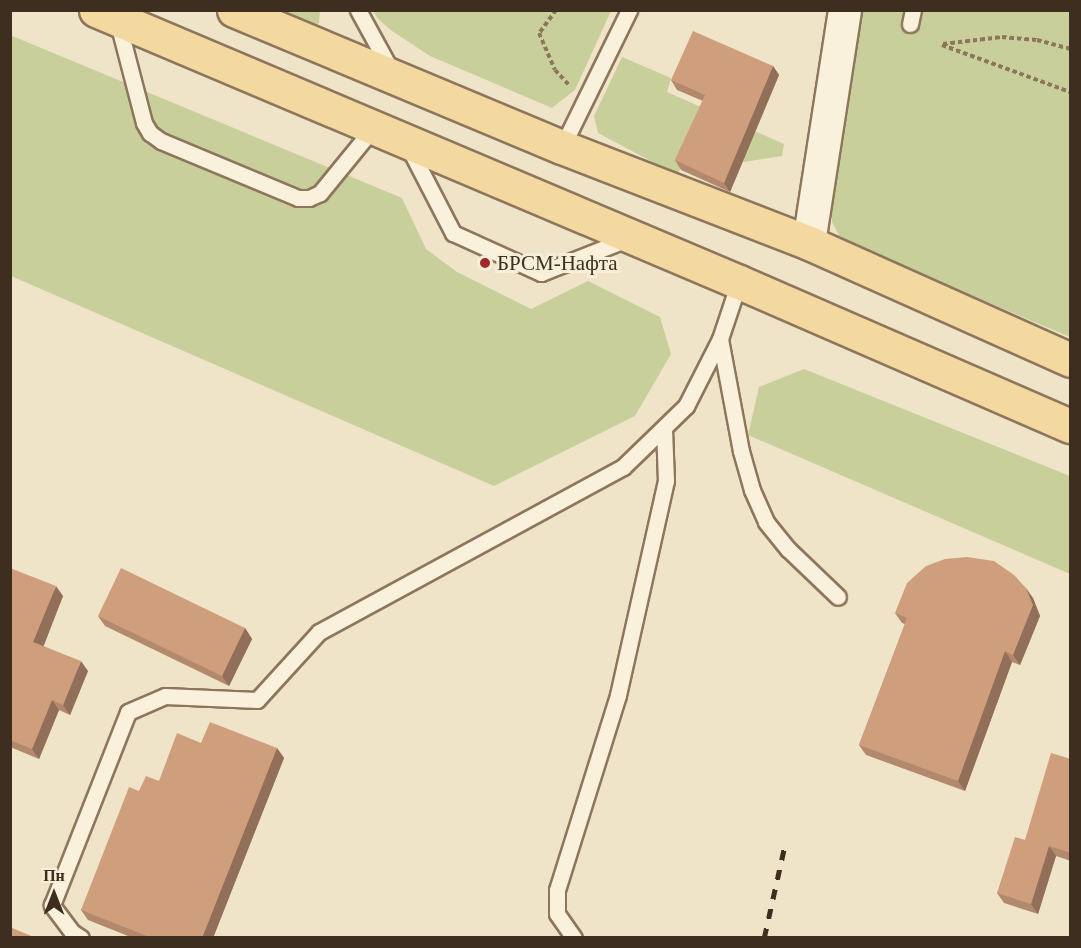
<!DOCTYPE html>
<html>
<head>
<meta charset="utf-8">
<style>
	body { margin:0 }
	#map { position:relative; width:1081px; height:948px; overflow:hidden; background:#f0e4c8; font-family:Georgia,serif }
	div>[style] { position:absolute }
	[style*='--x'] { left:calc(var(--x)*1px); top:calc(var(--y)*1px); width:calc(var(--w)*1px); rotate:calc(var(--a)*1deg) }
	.green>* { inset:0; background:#c9cf9b }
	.path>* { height:4px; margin-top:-2px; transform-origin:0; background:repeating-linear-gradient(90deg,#8d765c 0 4.5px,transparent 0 7.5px) }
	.roads { filter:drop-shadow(2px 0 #8d765c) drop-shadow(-2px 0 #8d765c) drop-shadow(0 2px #8d765c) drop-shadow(0 -2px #8d765c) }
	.lane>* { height:15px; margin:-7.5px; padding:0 7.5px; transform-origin:7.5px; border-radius:7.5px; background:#faf1dc }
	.street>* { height:32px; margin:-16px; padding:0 16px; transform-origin:16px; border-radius:16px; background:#faf1dc }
	.primary>* { height:33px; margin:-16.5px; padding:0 16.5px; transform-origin:16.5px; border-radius:16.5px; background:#f3d9a0 }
	.rail>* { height:4.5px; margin-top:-2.25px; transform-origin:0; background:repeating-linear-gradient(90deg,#3d2e20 0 10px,transparent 0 20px) }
	.wall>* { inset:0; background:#b2896c }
	.shaded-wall>* { inset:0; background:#916f58 }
	.building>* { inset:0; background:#cf9f7d }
	.dots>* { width:16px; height:16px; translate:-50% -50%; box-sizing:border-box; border:3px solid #f7eed8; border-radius:50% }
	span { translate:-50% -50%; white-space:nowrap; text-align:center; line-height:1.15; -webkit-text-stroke:6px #f7eed8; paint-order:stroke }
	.poi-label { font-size:21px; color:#3d2e20 }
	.left { translate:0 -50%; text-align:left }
	.frame { position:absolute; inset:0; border:12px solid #3d2e20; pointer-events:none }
	.north { position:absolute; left:24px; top:864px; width:60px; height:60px; -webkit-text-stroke:4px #f7eed8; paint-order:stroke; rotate:0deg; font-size:16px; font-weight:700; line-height:24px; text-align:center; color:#3d2e20 }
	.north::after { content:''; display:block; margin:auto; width:21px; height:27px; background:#3d2e20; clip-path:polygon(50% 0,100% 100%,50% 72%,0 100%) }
</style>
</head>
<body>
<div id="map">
	<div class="green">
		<div style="clip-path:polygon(277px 11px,320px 11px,319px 23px,313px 27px)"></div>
		<div style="clip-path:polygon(373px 11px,611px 11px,575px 90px,552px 108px,430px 56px,392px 31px,378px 19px)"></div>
		<div style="clip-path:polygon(857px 11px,1070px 11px,1070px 337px,842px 241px,832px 222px,830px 187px)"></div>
		<div style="clip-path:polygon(10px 35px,402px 198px,426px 249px,457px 272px,531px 309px,588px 281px,660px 317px,671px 354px,635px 416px,494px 486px,11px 276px)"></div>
		<div style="clip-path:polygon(622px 57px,671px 78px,667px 92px,784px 144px,782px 156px,744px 162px,696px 139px,677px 175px,598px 133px,594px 116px)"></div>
		<div style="clip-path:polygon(804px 369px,1070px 476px,1070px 574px,748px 435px,759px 387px)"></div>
	</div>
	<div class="path">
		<div style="--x:556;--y:10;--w:29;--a:126"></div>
		<div style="--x:539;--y:33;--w:40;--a:66.6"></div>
		<div style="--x:555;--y:70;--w:21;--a:47"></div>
		<div style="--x:943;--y:44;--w:59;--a:-6.8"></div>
		<div style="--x:1002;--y:37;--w:35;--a:5"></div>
		<div style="--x:1037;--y:40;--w:34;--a:15"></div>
		<div style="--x:942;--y:45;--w:136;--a:20.2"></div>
	</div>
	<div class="roads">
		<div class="lane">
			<div style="--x:358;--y:10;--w:71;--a:61.3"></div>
			<div style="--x:117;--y:19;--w:107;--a:75.4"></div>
			<div style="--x:144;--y:123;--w:12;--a:59"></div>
			<div style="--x:150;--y:133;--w:14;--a:36"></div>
			<div style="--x:161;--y:141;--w:148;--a:22.6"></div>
			<div style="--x:298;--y:198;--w:11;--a:0"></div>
			<div style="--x:309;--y:198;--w:12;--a:-24"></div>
			<div style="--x:320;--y:193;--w:84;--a:-50.8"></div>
			<div style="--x:910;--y:24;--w:14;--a:-78"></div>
			<div style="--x:562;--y:147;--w:153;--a:-63.9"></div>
			<div style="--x:409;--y:148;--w:96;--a:62.6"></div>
			<div style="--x:453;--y:233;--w:97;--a:24.4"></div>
			<div style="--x:541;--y:273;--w:96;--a:-21.5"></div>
			<div style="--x:720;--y:339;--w:114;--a:79.4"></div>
			<div style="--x:741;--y:451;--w:41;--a:74.2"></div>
			<div style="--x:752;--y:490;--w:35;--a:66"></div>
			<div style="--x:766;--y:522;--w:35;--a:51"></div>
			<div style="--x:788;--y:549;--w:69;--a:43.8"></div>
			<div style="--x:81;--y:938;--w:11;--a:-146"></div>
			<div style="--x:72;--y:932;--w:34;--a:-127"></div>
			<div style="--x:52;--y:905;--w:207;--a:-68.5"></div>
			<div style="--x:128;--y:712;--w:40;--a:-23.4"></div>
			<div style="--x:165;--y:696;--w:92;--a:2.5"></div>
			<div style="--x:257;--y:700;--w:92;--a:-47.6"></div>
			<div style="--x:319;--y:632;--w:346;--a:-28.5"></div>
			<div style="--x:623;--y:467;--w:88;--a:-44.1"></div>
			<div style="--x:686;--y:406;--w:75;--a:-63.1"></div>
			<div style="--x:720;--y:339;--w:60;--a:-71.6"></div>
			<div style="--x:574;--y:938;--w:29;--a:-125"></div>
			<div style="--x:557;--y:914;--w:24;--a:-90"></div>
			<div style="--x:557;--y:890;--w:204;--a:-72.6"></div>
			<div style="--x:618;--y:695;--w:219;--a:-77.4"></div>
			<div style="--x:666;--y:481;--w:53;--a:-92.2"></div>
		</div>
		<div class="street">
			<div style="--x:809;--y:243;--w:236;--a:-81.2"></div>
		</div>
		<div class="primary">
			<div style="--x:96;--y:10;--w:698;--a:22.93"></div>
			<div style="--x:739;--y:282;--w:361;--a:23.5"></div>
			<div style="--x:234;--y:10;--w:355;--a:22.7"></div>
			<div style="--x:562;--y:147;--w:265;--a:21.2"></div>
			<div style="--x:809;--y:243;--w:286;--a:24.1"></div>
		</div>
	</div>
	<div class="rail">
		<div style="--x:764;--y:938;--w:96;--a:-77.4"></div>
	</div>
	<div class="wall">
		<div style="clip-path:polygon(773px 66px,779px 75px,730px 192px,681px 170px,675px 160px,703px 101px,677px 90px,671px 80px)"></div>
		<div style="clip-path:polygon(10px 568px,63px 596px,43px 646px,88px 671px,70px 715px,59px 710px,39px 759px,10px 747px)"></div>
		<div style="clip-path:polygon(1033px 598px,1040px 616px,1020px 665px,1012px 662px,965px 791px,866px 755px,859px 745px,905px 624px,902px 623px,895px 613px)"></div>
		<div style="clip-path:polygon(98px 616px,245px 628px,252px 639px,229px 686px,105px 626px)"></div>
		<div style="clip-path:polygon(201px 743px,277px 748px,284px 758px,213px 938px,133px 938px,88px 920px,81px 910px,139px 791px,159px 781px)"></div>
		<div style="clip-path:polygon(1071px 759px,1071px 861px,1056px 856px,1038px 914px,1004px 903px,997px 893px,1025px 840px)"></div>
	</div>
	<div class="shaded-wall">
		<div style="clip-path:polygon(773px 66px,779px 75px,730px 192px,724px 183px)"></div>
		<div style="clip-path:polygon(56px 586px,63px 596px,41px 653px,33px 642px)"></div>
		<div style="clip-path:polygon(1026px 588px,1033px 598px,1040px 616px,1020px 665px,1013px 655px)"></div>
		<div style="clip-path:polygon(245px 628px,252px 639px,229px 686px,222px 676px)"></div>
		<div style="clip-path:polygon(1005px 651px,1012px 662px,965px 791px,958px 781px)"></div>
		<div style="clip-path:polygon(81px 661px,88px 671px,70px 715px,63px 705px)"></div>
		<div style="clip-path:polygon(52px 700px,59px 710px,39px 759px,32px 749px)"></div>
		<div style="clip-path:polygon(277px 748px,284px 758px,213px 938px,202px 938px)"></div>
		<div style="clip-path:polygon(1049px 846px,1056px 856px,1038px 914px,1031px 904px)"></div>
	</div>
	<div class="building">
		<div style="clip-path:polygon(693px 31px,773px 66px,724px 183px,675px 160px,705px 95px,671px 80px)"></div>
		<div style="clip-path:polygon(967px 557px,994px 561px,1014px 575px,1026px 588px,1033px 605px,1013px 655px,1005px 651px,958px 781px,859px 745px,907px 618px,895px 613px,907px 583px,926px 566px,945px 559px)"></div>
		<div style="clip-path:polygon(10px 568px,56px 586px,33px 642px,81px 661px,63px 705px,52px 700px,32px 749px,10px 740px)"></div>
		<div style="clip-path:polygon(121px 568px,245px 628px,222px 676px,98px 616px)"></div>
		<div style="clip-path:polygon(210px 722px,277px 748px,202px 938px,152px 938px,81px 910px,129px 787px,139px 791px,146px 776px,159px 781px,177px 733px,201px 743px)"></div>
		<div style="clip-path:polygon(1051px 753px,1071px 759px,1071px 853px,1049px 846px,1031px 904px,997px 893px,1015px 837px,1025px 840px)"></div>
		<div style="clip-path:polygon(10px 927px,36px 938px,10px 938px)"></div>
	</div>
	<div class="dots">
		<div style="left:485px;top:263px;background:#9e2a2b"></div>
	</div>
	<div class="poi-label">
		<span class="left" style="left:497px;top:263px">БРСМ-Нафта</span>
	</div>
	<div class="frame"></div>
	<div class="north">Пн</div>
</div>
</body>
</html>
